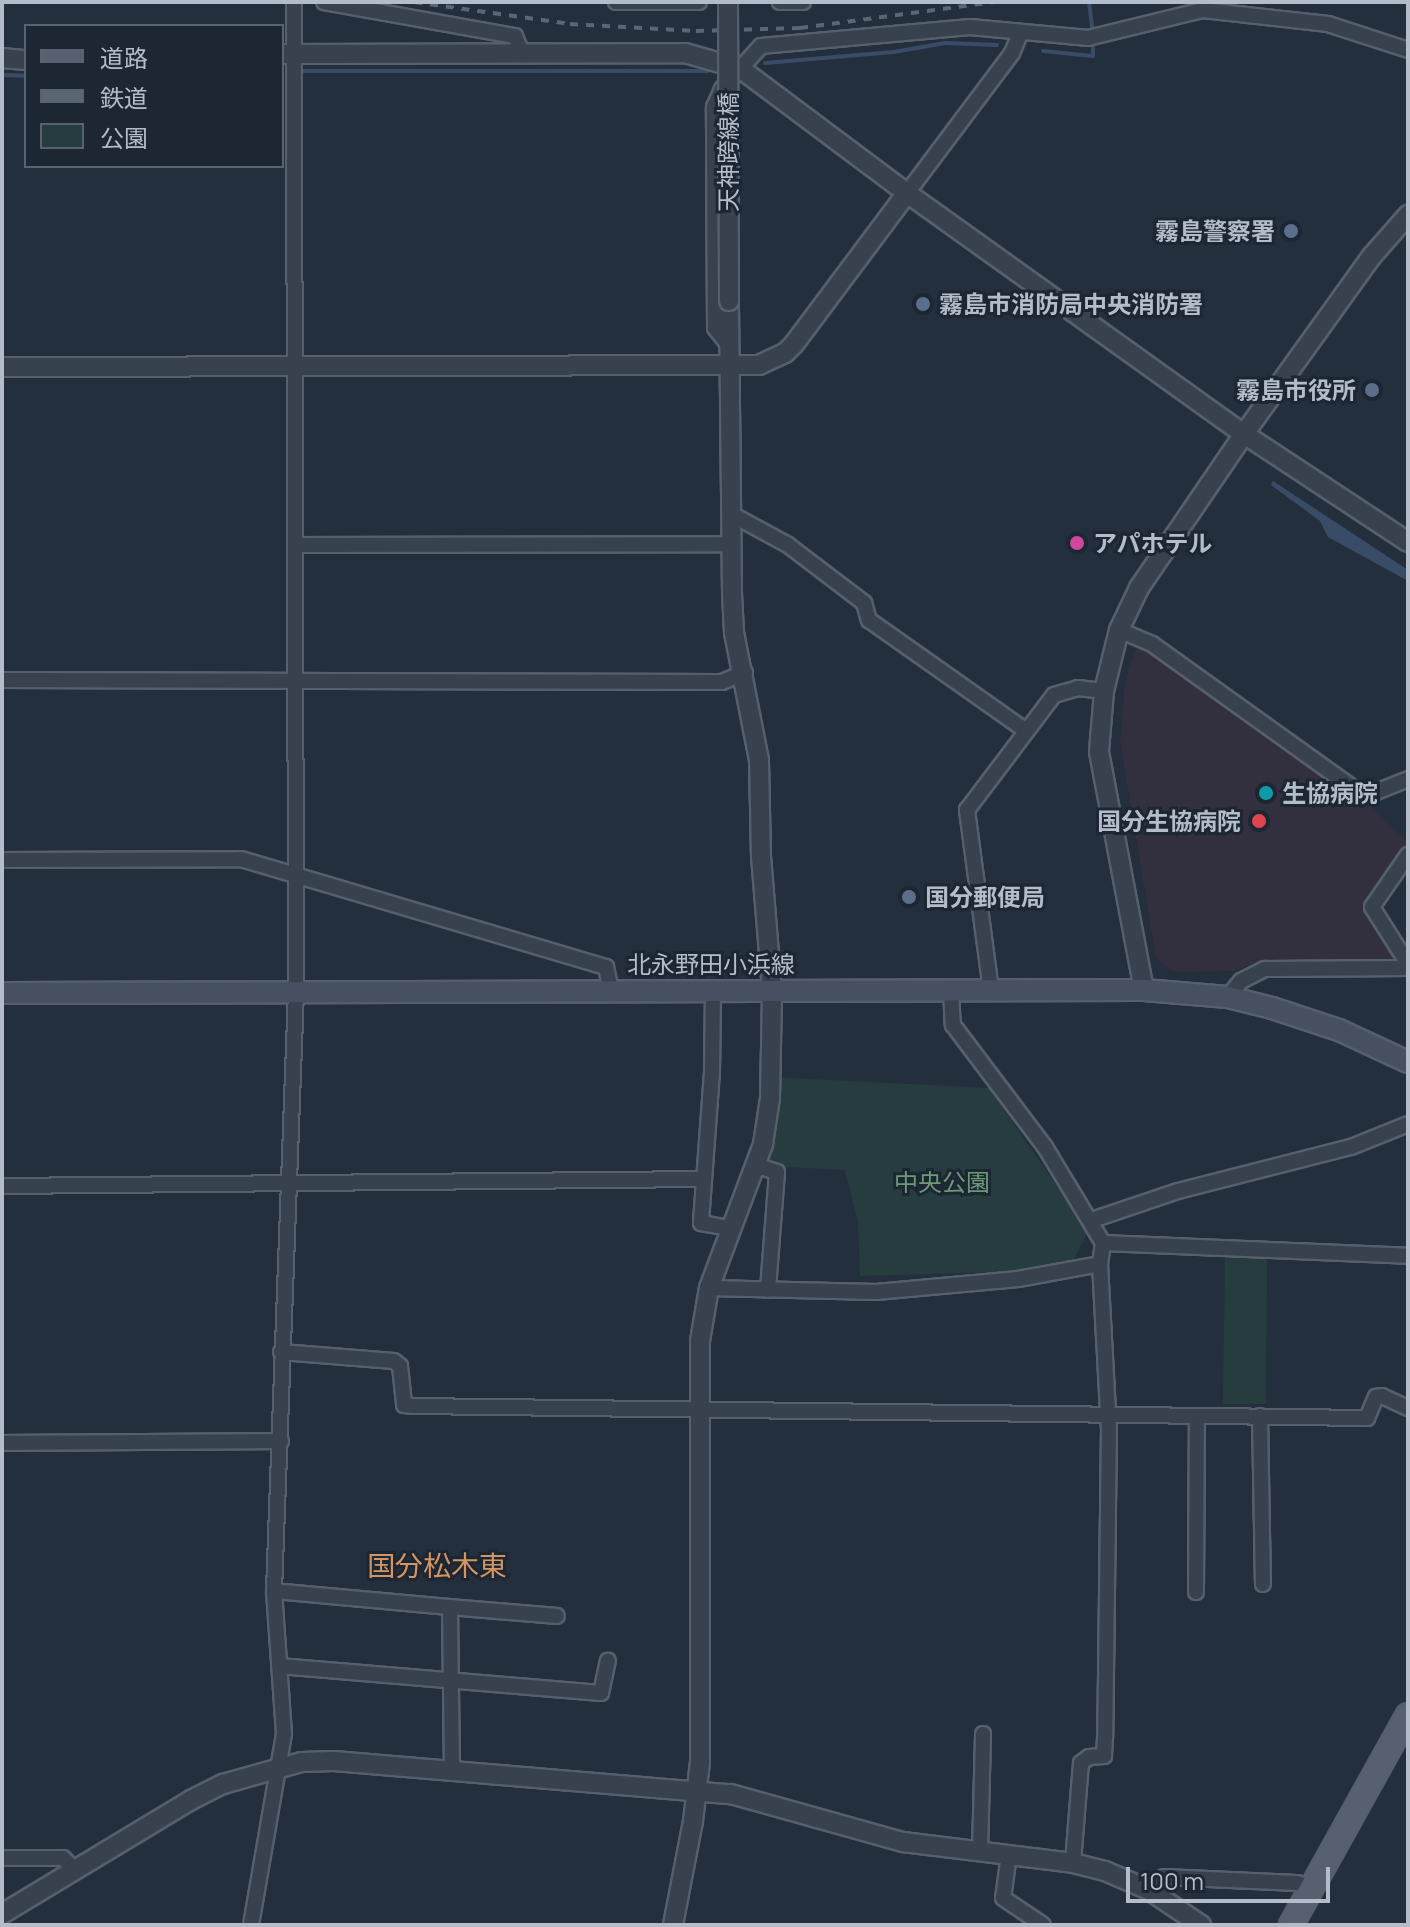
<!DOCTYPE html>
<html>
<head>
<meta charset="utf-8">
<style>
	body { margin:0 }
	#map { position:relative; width:1410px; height:1927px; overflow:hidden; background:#242f3e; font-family:Manrope,"Noto Sans JP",sans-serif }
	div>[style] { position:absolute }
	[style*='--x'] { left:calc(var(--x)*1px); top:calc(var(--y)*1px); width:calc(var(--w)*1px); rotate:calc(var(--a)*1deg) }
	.medical>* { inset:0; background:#32303f }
	.green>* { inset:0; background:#263c3f }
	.water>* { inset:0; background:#394c67 }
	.stream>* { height:4px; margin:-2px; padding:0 2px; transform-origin:2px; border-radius:2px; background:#394c67 }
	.roads { filter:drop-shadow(2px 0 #565f6c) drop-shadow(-2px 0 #565f6c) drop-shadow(0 2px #565f6c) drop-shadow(0 -2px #565f6c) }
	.minor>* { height:14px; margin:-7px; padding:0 7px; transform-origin:7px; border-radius:7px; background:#38414e }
	.tertiary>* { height:18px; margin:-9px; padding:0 9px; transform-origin:9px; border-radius:9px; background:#38414e }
	.secondary>* { height:20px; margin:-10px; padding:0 10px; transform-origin:10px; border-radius:10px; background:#465061 }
	.primary>* { height:22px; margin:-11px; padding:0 11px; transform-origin:11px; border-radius:11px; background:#56606e }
	.rail>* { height:4px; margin-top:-2px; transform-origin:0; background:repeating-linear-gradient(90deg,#5a6575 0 8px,transparent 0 16px) }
	.bridges { filter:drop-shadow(2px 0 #565f6c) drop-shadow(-2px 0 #565f6c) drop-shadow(0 2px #565f6c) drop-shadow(0 -2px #565f6c) }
	.tertiary-bridge>* { height:18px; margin:-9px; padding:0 9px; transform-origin:9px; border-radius:9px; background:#38414e }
	.dots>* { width:22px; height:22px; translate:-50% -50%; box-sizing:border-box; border:4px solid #1d2633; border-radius:50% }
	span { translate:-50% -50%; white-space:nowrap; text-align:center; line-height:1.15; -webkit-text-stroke:6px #1d2633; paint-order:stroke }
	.street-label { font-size:24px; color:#b4bcc9 }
	.poi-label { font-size:24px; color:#b4bcc9; font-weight:700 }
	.right { translate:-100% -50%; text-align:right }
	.left { translate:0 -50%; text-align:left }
	.park-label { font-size:24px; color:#6b9a76 }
	.quarter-label { font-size:28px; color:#d59563 }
	.frame { position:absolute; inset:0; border:4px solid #b4bcc9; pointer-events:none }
	.legend { position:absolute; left:24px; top:24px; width:260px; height:144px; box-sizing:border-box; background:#1d2633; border:2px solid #59626f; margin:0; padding:10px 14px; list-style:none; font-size:24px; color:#b4bcc9 }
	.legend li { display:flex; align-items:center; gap:16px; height:40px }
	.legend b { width:40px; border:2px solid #59626f }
	.scale { position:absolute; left:1126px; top:1867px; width:204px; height:36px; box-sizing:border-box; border:4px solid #b4bcc9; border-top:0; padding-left:10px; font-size:24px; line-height:28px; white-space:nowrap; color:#b4bcc9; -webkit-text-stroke:6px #1d2633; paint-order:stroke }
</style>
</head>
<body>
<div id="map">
	<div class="medical">
		<div style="clip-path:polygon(1137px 643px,1370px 805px,1408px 843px,1408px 850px,1370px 907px,1405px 962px,1261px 961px,1233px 971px,1174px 972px,1156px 958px,1120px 741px,1125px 684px)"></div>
	</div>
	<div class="green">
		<div style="clip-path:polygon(771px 1077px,989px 1088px,1088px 1231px,1069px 1270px,860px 1276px,858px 1222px,845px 1170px,766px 1166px)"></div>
		<div style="clip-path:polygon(1225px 1253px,1267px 1253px,1266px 1404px,1223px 1404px)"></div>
	</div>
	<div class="water">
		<div style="clip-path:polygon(1273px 481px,1408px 570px,1408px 581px,1328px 537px,1320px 521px,1271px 485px)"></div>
	</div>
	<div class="stream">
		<div style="--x:1089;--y:2;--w:26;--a:83"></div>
		<div style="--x:1043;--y:51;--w:50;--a:5.7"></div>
		<div style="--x:1093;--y:56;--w:13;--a:-90"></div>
		<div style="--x:765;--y:63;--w:129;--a:-4.9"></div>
		<div style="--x:894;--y:52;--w:52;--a:-10"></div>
		<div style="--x:945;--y:43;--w:52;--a:2.2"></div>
		<div style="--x:299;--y:71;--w:409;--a:0"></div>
		<div style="--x:2;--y:75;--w:24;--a:2"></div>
	</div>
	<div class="roads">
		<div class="minor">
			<div style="--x:324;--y:2;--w:194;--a:10.1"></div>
			<div style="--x:515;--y:36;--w:16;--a:68"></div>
			<div style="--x:616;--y:2;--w:83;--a:0"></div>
			<div style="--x:780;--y:2;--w:23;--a:0"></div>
			<div style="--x:907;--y:193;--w:175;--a:-53.1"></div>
			<div style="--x:1012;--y:53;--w:23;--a:-67"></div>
			<div style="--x:730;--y:347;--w:24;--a:-128"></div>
			<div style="--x:715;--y:328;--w:221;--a:-90.3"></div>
			<div style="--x:714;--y:107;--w:20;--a:-66"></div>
			<div style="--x:722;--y:89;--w:58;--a:-47.8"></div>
			<div style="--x:761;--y:46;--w:210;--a:-5.2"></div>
			<div style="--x:970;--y:27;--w:119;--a:5.3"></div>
			<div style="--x:1088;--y:38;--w:118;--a:-13.7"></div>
			<div style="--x:1203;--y:10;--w:126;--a:6.4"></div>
			<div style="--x:1328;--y:24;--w:84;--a:18"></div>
			<div style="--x:731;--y:514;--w:65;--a:28.5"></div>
			<div style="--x:788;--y:545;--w:96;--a:37.3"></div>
			<div style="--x:864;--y:603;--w:18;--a:74"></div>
			<div style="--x:869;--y:620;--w:191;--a:35.2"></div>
			<div style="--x:295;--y:545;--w:436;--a:-0.1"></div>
			<div style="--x:1119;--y:630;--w:36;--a:23"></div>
			<div style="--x:1152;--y:644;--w:252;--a:35.6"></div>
			<div style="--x:1357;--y:791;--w:19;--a:3"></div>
			<div style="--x:1376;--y:792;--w:35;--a:-22"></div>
			<div style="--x:2;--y:680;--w:720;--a:0.16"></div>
			<div style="--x:722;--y:682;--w:25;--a:-23"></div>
			<div style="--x:1408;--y:855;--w:63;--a:124.7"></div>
			<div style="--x:1372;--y:907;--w:67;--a:57.7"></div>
			<div style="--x:2;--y:860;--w:239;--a:-0.2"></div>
			<div style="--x:241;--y:859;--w:381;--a:16.5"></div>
			<div style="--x:606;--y:967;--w:24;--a:78"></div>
			<div style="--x:713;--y:990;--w:82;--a:90.7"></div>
			<div style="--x:712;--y:1072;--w:151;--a:94.2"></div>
			<div style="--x:701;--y:1223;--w:29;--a:10"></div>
			<div style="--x:991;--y:990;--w:182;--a:-97.6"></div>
			<div style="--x:967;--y:810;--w:144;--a:-52.9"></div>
			<div style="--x:1054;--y:695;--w:25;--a:-16"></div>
			<div style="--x:1078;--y:688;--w:26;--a:7"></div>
			<div style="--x:951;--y:991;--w:34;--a:87"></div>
			<div style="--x:953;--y:1025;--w:153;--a:53"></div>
			<div style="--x:1045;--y:1147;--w:112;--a:58.9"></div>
			<div style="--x:1103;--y:1243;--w:21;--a:98"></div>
			<div style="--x:1100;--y:1264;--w:164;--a:86.9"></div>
			<div style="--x:1109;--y:1428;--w:309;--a:90.7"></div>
			<div style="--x:1105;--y:1737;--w:19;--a:93"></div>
			<div style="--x:1104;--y:1756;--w:15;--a:176"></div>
			<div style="--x:1089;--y:1757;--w:10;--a:143"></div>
			<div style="--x:1081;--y:1763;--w:100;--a:94.6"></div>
			<div style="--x:1228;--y:997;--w:21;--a:-51"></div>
			<div style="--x:1241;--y:981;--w:27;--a:-27"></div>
			<div style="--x:1265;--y:969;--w:143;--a:-0.4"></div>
			<div style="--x:754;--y:1165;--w:24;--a:17"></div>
			<div style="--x:777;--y:1172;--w:118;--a:94.4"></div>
			<div style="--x:2;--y:1186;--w:700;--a:-0.57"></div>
			<div style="--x:1092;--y:1220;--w:91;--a:-18.6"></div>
			<div style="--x:1178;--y:1191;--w:179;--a:-14.3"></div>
			<div style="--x:1351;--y:1147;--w:61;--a:-22"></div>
			<div style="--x:1103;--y:1243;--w:305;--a:2.4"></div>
			<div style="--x:709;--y:1288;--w:167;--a:1.4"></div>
			<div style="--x:876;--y:1292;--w:143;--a:-5.2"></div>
			<div style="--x:1018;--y:1279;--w:83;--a:-10.4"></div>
			<div style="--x:281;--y:1352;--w:113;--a:4.6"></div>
			<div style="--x:394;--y:1361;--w:8;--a:40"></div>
			<div style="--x:400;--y:1366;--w:39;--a:84"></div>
			<div style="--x:404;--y:1405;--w:9;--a:6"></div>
			<div style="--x:413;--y:1406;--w:954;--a:0.72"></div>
			<div style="--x:1367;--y:1418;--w:23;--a:-67"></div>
			<div style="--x:1376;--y:1397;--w:6;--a:-9"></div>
			<div style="--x:1382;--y:1396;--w:29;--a:25"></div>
			<div style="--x:1260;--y:1416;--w:168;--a:89"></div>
			<div style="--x:2;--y:1443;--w:279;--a:-0.4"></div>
			<div style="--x:274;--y:1591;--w:177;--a:5.2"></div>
			<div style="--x:450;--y:1607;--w:161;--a:89.3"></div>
			<div style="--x:1196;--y:1592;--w:176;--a:-89.7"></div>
			<div style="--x:450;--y:1607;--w:107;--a:4.8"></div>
			<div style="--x:279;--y:1666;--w:323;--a:4.8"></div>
			<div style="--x:601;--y:1693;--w:33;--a:-78"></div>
			<div style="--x:980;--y:1851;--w:117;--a:-88.5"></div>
			<div style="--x:1009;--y:1855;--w:43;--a:97.9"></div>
			<div style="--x:1003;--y:1898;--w:48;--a:34"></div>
			<div style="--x:2;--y:1858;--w:61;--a:0"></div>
			<div style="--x:63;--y:1858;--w:17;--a:45"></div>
			<div style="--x:1149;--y:1890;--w:20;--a:-41"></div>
			<div style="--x:1164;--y:1877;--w:133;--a:2.6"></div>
			<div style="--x:1297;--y:1883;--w:15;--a:16"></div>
			<div style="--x:251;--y:1925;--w:194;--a:-80.2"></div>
			<div style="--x:284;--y:1734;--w:143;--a:-94"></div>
			<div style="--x:274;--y:1591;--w:599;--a:-87.9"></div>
			<div style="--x:296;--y:992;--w:990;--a:-90.12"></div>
		</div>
		<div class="tertiary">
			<div style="--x:282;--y:54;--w:403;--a:-0.1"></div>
			<div style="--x:685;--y:53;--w:58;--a:15.9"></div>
			<div style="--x:741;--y:69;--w:207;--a:36.8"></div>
			<div style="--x:907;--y:193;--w:414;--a:35.6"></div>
			<div style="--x:1244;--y:434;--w:196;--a:33.4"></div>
			<div style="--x:2;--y:58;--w:24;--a:5"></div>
			<div style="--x:2;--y:367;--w:757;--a:-0.15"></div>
			<div style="--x:759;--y:365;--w:29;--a:-25"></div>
			<div style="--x:785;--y:353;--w:13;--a:-45"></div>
			<div style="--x:794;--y:344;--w:189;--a:-53.2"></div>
			<div style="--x:1144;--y:990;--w:243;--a:-100.7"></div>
			<div style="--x:1099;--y:751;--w:60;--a:-85.2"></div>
			<div style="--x:1104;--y:691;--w:63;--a:-76.2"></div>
			<div style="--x:1119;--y:630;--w:47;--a:-64.5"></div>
			<div style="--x:1139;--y:588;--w:186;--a:-55.7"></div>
			<div style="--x:1244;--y:434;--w:219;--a:-54.3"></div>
			<div style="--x:1372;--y:256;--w:55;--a:-48.7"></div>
			<div style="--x:2;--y:1914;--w:221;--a:-31.1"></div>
			<div style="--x:191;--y:1800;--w:36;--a:-27"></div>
			<div style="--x:223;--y:1784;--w:82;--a:-15.6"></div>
			<div style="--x:302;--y:1762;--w:32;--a:-2"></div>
			<div style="--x:334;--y:1761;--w:398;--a:4.8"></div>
			<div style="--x:731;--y:1794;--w:179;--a:15.6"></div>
			<div style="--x:903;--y:1842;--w:171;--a:7"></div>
			<div style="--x:1073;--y:1863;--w:33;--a:14"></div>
			<div style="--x:1105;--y:1871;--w:48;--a:23.4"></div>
			<div style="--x:1149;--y:1890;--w:63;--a:33.9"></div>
			<div style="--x:673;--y:1925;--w:106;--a:-79.1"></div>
			<div style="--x:693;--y:1821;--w:59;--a:-83.2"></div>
			<div style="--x:700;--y:1762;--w:421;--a:-90"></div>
			<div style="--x:700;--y:1341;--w:54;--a:-80.4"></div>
			<div style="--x:709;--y:1288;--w:154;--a:-69.4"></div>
			<div style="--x:763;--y:1144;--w:47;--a:-81.3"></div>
			<div style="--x:770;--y:1098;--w:108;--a:-88.9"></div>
			<div style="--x:772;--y:990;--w:133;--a:-94.7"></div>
			<div style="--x:761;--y:857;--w:97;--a:-91.2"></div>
			<div style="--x:759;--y:760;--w:130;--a:-101.1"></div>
			<div style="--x:734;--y:632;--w:39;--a:-93"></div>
			<div style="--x:732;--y:593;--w:292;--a:-90.6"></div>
		</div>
		<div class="secondary">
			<div style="--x:2;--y:993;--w:1142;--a:-0.15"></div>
			<div style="--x:1144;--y:990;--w:84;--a:4.8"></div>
			<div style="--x:1228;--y:997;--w:45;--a:14"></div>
			<div style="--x:1272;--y:1008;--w:71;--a:18.2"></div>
			<div style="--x:1339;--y:1030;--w:76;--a:24.9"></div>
		</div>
		<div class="primary">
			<div style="--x:1291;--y:1925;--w:240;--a:-60.9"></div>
		</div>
	</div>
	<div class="rail">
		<div style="--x:414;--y:2;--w:158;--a:8"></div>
		<div style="--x:570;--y:24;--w:126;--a:3.2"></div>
		<div style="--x:696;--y:31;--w:104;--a:-1.7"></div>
		<div style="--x:800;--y:28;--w:196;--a:-7.6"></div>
	</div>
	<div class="bridges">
		<div class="tertiary-bridge">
			<div style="--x:728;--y:2;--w:299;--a:89.8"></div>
		</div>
	</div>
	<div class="dots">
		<div style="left:1291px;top:231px;background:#5c6f8a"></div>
		<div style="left:923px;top:304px;background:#5c6f8a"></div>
		<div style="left:1372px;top:390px;background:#5c6f8a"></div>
		<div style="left:1077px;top:543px;background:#d1479c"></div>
		<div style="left:1266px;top:793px;background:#0f9aa8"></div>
		<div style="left:1259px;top:821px;background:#e0444e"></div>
		<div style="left:909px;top:897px;background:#5c6f8a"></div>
	</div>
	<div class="street-label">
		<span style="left:728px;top:152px;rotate:-90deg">天神跨線橋</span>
		<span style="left:711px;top:964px">北永野田小浜線</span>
	</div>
	<div class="poi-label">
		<span class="right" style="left:1275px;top:231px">霧島警察署</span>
		<span class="left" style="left:939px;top:304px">霧島市消防局中央消防署</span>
		<span class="right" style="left:1356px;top:390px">霧島市役所</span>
		<span class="left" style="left:1093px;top:543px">アパホテル</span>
		<span class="left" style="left:1282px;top:793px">生協病院</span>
		<span class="right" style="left:1241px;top:821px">国分生協病院</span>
		<span class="left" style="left:925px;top:897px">国分郵便局</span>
	</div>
	<div class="park-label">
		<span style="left:942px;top:1182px">中央公園</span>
	</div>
	<div class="quarter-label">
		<span style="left:437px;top:1565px">国分松木東</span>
	</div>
	<div class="frame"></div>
	<ul class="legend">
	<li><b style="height:10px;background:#56606e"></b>道路</li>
	<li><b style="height:10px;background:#5a6575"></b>鉄道</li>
	<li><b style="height:22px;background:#263c3f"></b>公園</li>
	</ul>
	<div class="scale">100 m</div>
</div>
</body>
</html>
